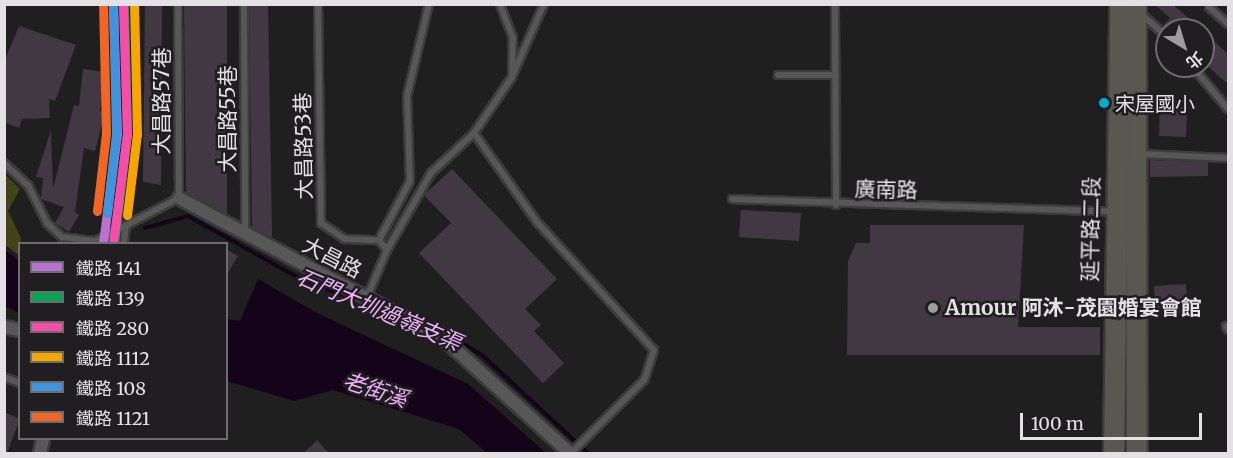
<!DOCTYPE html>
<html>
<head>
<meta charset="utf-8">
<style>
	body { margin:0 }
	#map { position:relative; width:1233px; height:458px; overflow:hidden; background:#1f1f1f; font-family:Merriweather,"Noto Sans TC",serif }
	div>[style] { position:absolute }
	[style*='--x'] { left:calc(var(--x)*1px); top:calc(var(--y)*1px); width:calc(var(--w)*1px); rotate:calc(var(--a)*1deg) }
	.forest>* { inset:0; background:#444317 }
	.water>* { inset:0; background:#140319 }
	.stream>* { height:4px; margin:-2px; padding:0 2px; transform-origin:2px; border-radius:2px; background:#140319 }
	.building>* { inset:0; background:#423844 }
	.roads { filter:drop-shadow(2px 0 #3d3c3d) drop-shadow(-2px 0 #3d3c3d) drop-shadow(0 2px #3d3c3d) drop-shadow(0 -2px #3d3c3d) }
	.service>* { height:6px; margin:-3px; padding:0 3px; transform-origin:3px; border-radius:3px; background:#585758 }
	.minor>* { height:12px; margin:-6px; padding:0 6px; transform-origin:6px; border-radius:6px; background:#585758 }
	.primary>* { height:20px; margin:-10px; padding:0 10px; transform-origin:10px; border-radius:10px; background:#585750 }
	.rail-1>* { height:9px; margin:-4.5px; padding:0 4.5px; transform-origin:4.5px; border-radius:4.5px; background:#b673d3 }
	.rail-2>* { height:9px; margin:-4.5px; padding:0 4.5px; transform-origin:4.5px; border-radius:4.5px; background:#00a651 }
	.rail-3>* { height:9px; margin:-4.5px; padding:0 4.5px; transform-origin:4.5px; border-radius:4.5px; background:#f54da8 }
	.rail-4>* { height:9px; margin:-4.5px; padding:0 4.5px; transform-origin:4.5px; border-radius:4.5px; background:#f7a600 }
	.rail-5>* { height:9px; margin:-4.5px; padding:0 4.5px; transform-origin:4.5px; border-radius:4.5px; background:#4094de }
	.rail-6>* { height:9px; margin:-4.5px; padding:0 4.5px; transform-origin:4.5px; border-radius:4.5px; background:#f26522 }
	.dots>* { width:16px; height:16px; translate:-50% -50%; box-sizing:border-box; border:3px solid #201e20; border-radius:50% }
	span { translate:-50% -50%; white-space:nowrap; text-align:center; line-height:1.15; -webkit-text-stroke:5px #201e20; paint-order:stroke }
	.bus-label { font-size:20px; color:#e3e1e3 }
	.left { translate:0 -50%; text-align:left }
	.street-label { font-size:21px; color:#e3e1e3 }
	.poi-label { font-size:21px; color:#e3e1e3; font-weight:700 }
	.water-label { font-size:22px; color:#eeb1fa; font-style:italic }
	.frame { position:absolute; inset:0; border:6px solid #e3e1e3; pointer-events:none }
	.legend { position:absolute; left:18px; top:242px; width:210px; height:198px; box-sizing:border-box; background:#201e20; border:2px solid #6e6c6e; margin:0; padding:8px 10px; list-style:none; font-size:18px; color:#e3e1e3 }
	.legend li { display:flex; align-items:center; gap:12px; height:30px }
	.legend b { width:30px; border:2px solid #6e6c6e }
	.north { position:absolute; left:1155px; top:18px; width:60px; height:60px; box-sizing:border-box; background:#201e20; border:2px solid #6e6c6e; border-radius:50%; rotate:142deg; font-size:16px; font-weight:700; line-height:24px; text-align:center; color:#e3e1e3 }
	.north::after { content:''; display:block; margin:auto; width:21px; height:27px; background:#9e9d9e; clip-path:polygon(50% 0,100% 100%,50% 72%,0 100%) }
	.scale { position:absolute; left:1020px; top:413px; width:182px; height:27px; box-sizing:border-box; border:3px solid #e3e1e3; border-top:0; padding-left:8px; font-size:18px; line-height:21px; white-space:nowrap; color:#e3e1e3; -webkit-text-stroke:4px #201e20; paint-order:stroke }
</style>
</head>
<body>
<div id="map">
	<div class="forest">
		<div style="clip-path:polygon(5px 174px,20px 189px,8px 211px,21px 238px,19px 255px,5px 245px)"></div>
	</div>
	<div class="water">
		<div style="clip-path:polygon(5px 250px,19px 261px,19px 313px,5px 306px)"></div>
		<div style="clip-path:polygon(258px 279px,317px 313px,468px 384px,546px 453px,487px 453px,459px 429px,333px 390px,294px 401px,227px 381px,227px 319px,240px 321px)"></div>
	</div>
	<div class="stream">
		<div style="--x:145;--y:228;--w:45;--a:-15.6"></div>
		<div style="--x:188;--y:216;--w:127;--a:29.2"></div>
		<div style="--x:299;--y:278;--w:70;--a:21"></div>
		<div style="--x:447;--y:334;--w:41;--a:31"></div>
		<div style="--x:482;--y:355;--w:146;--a:42.8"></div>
	</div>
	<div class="building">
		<div style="clip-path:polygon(145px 4px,162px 4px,161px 185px,143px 182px)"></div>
		<div style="clip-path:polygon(184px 4px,227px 4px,227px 214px,186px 193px)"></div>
		<div style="clip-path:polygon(249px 4px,268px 4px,272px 238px,252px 228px)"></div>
		<div style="clip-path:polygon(1154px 4px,1172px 4px,1202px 30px,1167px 30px,1163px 26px,1170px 18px)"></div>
		<div style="clip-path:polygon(19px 26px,76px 45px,55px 101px,49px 99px,50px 118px,22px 119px,19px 128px,4px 122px,4px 62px)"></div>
		<div style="clip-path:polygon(1203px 31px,1228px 54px,1228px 84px,1203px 62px)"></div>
		<div style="clip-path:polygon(83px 69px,104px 72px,100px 111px,105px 112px,95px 151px,84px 148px,75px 212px,79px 215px,69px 232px,55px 223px,64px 207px,41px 199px,43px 178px,36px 177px,51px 130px,53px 189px,74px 105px,79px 106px)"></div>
		<div style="clip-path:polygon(1160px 101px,1187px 101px,1186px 137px,1159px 136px)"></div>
		<div style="clip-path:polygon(1150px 160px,1208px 162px,1208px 176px,1150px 177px)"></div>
		<div style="clip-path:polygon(452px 169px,557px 279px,525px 309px,541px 325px,534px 331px,564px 363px,543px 383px,419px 253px,451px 223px,424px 195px)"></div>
		<div style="clip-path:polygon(741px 210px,801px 213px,799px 241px,739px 237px)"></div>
		<div style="clip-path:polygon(870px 225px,1024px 225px,1018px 327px,1100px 327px,1100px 355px,847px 355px,848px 261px,856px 243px,870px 243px)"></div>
		<div style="clip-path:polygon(226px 249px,238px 256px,226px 276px)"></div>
		<div style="clip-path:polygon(1186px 284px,1187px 314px,1155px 316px,1154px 286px)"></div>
		<div style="clip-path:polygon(4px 412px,20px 419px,7px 453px,4px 453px)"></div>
		<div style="clip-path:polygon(317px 440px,329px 453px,304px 453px)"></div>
	</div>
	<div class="roads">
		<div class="service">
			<div style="--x:244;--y:4;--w:228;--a:89.7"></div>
			<div style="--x:318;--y:4;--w:219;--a:89.2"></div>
			<div style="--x:321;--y:223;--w:29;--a:34"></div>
			<div style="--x:345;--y:239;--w:34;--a:2"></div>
			<div style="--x:835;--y:4;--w:201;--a:89.7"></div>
			<div style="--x:1209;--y:7;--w:25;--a:42"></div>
			<div style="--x:1141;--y:14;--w:35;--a:41"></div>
			<div style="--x:1192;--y:66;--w:56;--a:50.1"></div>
			<div style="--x:513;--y:74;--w:77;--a:-66.1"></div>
			<div style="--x:778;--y:75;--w:58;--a:0"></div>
			<div style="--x:474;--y:133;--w:109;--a:54.7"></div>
			<div style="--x:537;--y:222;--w:173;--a:47.6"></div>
			<div style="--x:654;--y:350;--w:32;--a:108"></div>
			<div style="--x:644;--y:380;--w:103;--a:135"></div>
			<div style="--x:1141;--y:154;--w:87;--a:2.6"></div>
			<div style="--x:4;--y:163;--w:33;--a:43"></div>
			<div style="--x:28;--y:185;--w:42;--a:63.4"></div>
			<div style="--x:47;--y:223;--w:21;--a:43"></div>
			<div style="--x:62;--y:237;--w:34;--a:7"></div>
			<div style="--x:96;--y:241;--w:93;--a:-27.4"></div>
			<div style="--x:179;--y:198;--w:194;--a:-90.3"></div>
			<div style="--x:732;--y:199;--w:383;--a:1.9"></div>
			<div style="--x:379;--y:240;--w:67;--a:-62.3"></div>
			<div style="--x:410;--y:181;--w:85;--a:-92"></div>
			<div style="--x:407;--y:96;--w:95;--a:-76.6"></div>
			<div style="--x:124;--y:243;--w:18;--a:-84"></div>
			<div style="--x:387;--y:250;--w:89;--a:-60.3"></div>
			<div style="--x:431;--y:173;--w:59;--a:-42.9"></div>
			<div style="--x:474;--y:133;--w:68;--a:-55.8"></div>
			<div style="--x:512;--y:77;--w:39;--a:-89"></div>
			<div style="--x:513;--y:38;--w:36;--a:-111"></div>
			<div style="--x:367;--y:297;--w:51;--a:-66.9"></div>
			<div style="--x:387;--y:250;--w:13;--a:-129"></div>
			<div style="--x:1226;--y:326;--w:4;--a:63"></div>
			<div style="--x:4;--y:377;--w:17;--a:21"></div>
		</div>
		<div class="minor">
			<div style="--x:179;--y:198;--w:300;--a:28"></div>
			<div style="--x:444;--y:339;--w:171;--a:42.2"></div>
			<div style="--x:4;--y:327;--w:16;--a:11"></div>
			<div style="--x:40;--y:454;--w:16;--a:-79"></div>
		</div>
		<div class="primary">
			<div style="--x:1136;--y:4;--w:450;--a:89.9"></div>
			<div style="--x:1114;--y:454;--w:450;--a:-89.2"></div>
		</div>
	</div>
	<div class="rail-1">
		<div style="--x:103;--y:243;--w:111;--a:-82.7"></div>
		<div style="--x:117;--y:133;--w:129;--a:-91.8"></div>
	</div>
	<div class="rail-2">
		<div style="--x:114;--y:243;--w:110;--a:-83.2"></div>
		<div style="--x:127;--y:134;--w:130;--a:-91.3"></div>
	</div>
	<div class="rail-3">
		<div style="--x:113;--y:243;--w:110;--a:-82.7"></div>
		<div style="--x:127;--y:134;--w:130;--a:-91.8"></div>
	</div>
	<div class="rail-4">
		<div style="--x:127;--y:215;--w:82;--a:-83"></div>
		<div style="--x:137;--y:134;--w:130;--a:-91.3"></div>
	</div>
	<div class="rail-5">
		<div style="--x:107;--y:213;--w:80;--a:-83.5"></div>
		<div style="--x:116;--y:134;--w:130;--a:-91.3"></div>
	</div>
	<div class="rail-6">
		<div style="--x:97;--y:211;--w:79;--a:-83.4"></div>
		<div style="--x:106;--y:133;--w:129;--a:-91.3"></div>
	</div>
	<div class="dots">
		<div style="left:1104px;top:103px;background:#00a9ce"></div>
		<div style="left:933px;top:308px;background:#9e9d9e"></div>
	</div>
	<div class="bus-label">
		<span class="left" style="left:1115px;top:103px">宋屋國小</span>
	</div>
	<div class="street-label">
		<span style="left:162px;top:101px;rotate:-90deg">大昌路57巷</span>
		<span style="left:228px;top:119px;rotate:-90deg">大昌路55巷</span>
		<span style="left:304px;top:146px;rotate:-91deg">大昌路53巷</span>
		<span style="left:886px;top:190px;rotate:1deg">廣南路</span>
		<span style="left:1091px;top:229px;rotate:-89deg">延平路二段</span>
		<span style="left:332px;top:258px;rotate:27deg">大昌路</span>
	</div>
	<div class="poi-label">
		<span class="left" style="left:945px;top:308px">Amour 阿沐-茂園婚宴會館</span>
	</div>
	<div class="water-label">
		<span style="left:379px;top:310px;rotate:23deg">石門大圳過嶺支渠</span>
		<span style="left:375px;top:390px;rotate:18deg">老街溪</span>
	</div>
	<div class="frame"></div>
	<ul class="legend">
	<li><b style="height:8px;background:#b673d3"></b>鐵路 141</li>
	<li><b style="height:8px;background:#00a651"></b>鐵路 139</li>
	<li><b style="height:8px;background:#f54da8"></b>鐵路 280</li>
	<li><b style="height:8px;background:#f7a600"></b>鐵路 1112</li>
	<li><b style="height:8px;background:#4094de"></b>鐵路 108</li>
	<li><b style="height:8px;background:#f26522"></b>鐵路 1121</li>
	</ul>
	<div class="north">北</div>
	<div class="scale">100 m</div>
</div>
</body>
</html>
